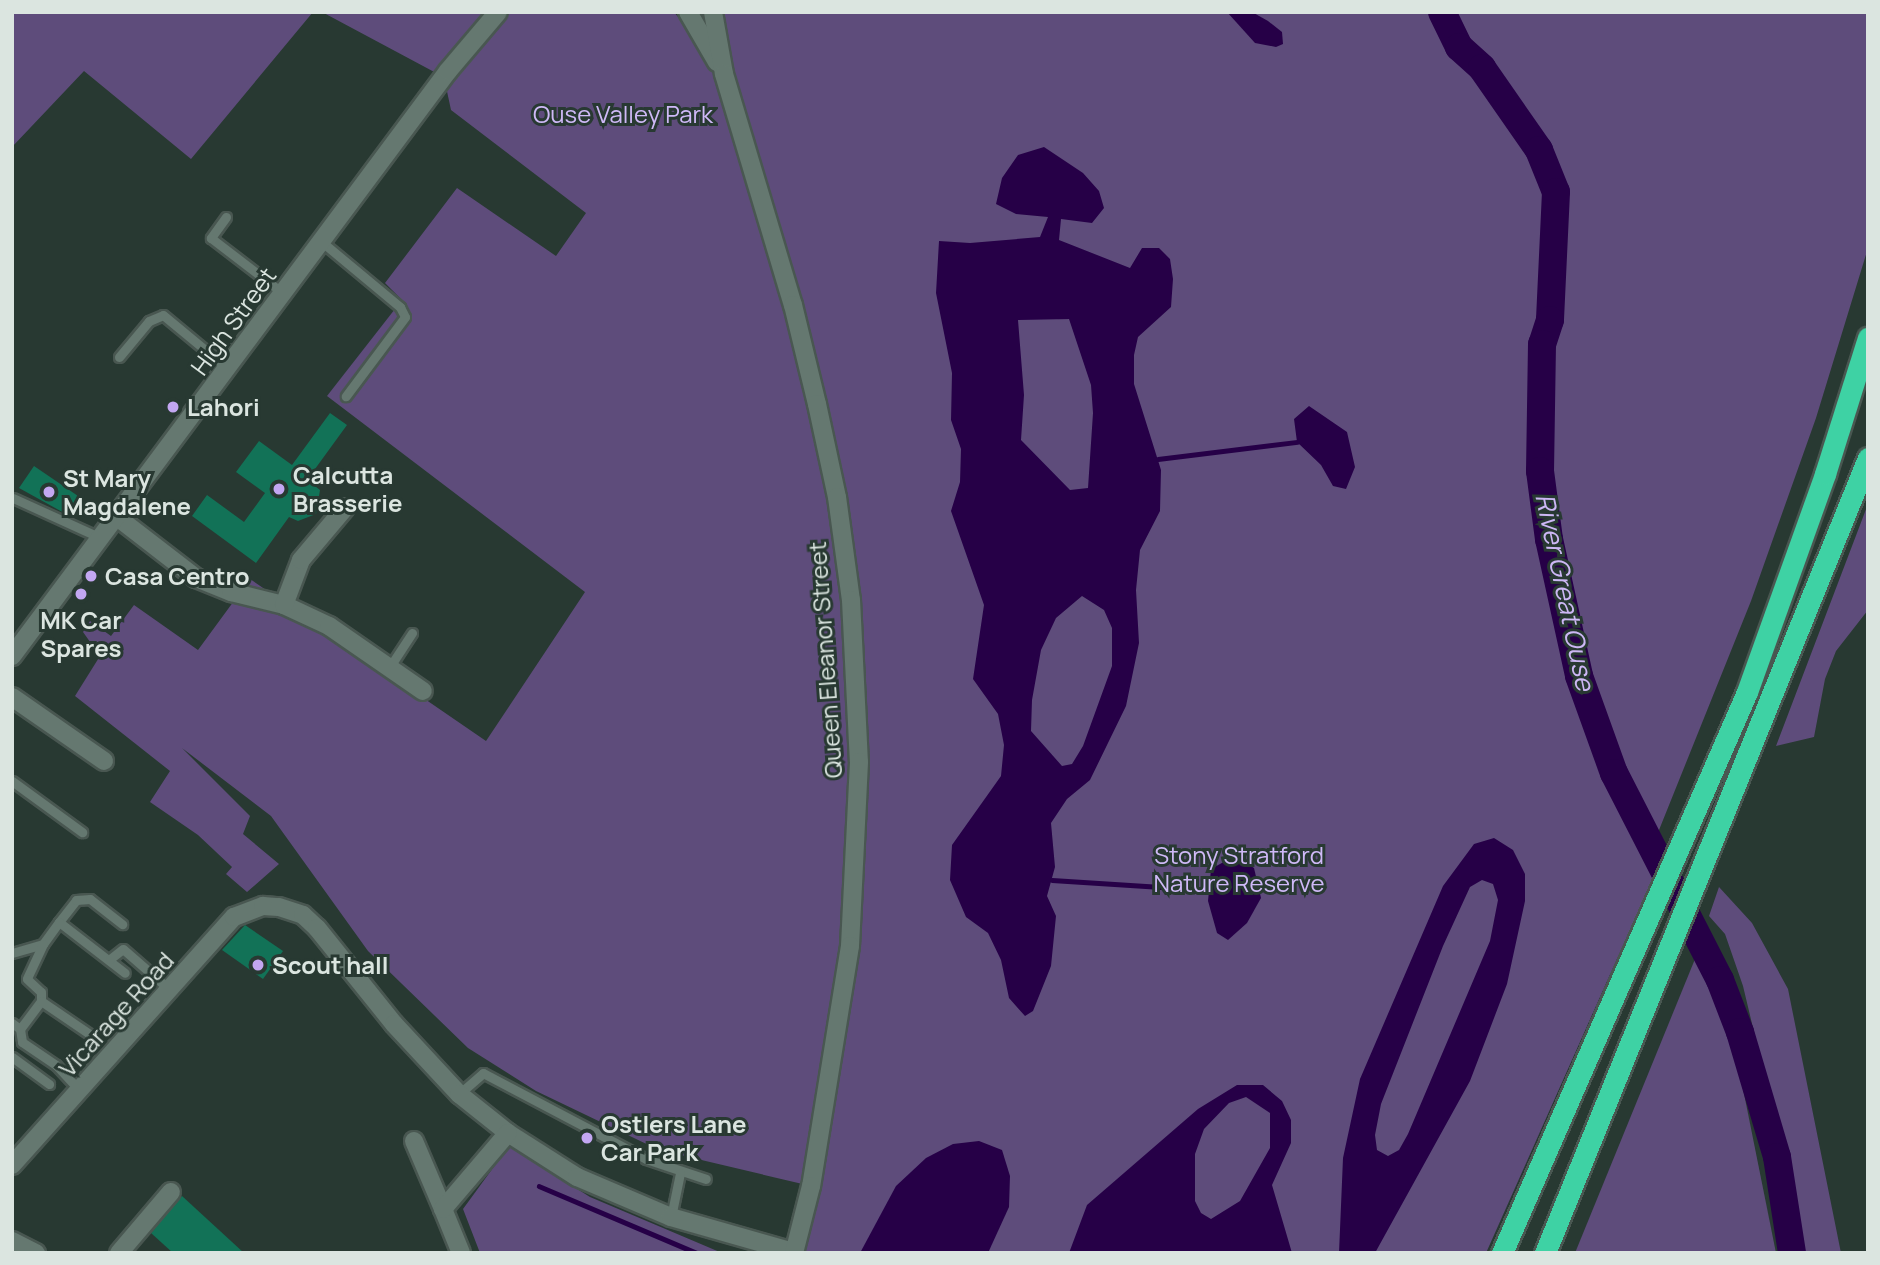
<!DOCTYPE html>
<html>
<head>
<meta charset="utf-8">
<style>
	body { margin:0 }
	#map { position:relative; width:1880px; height:1265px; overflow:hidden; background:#283932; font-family:Manrope,sans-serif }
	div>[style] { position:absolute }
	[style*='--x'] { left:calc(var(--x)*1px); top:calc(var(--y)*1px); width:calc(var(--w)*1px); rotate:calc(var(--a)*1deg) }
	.green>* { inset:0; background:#5e4c7b }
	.water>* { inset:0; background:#260047 }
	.stream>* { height:4.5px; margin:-2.25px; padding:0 2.25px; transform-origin:2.25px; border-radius:2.25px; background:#260047 }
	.river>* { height:28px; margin:-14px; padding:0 14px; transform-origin:14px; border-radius:14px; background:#260047 }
	.building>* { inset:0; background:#127257 }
	.roads { filter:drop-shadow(2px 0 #495751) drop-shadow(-2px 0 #495751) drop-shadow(0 2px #495751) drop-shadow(0 -2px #495751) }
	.lane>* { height:9px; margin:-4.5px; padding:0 4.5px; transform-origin:4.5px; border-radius:4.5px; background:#657870 }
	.street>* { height:18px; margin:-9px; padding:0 9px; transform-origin:9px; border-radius:9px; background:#657870 }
	.secondary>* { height:18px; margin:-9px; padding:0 9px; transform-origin:9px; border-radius:9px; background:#657870 }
	.highway>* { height:21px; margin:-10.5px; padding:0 10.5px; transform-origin:10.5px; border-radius:10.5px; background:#3ed2a4 }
	.dots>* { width:19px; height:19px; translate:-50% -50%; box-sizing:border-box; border:4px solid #283932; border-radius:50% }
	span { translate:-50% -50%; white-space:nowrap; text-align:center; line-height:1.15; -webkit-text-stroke:6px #283932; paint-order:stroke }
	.park-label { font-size:24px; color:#cfb9f7 }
	.street-label { font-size:24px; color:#dbe5e0 }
	.poi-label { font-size:24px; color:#dbe5e0; font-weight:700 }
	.left { translate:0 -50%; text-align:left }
	.water-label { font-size:26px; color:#cdb7f5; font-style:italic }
	.frame { position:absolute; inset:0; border:14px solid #dbe5e0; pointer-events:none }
</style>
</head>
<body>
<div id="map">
	<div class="green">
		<div style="clip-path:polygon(12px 12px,313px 12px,191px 159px,84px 71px,12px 147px)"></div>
		<div style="clip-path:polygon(322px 12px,674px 12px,696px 39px,721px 12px,1868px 12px,1868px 248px,1816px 418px,1751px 601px,1653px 845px,1661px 860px,1486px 1253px,794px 1253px,811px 1186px,659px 1150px,536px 1091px,468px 1048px,368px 951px,271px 816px,182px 748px,250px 816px,243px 834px,279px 864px,247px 892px,226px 874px,232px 867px,198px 835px,150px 802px,170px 771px,75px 696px,100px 656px,83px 632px,90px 621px,111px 636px,134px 605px,198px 650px,250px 579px,486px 741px,585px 592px,327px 396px,402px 300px,385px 283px,457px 188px,556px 256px,586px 213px,451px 110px,445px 82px,438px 74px)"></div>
		<div style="clip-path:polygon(1868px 504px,1868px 610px,1836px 651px,1825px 679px,1814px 737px,1776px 746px)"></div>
		<div style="clip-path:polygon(1719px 887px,1752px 923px,1788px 989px,1841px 1253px,1802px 1253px,1803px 1237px,1743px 986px,1725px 934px,1709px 916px)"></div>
		<div style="clip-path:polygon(1704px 937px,1720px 974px,1776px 1253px,1575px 1253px)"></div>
		<div style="clip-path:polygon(509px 1146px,590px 1197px,722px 1253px,480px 1253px,463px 1209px)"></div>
	</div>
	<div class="water">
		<div style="clip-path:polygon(1227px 12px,1252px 12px,1268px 21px,1282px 32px,1283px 44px,1276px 47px,1255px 43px)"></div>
		<div style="clip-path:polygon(evenodd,1044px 147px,1083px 173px,1099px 191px,1104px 208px,1092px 223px,1061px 219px,1059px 240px,1130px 268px,1142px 248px,1159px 248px,1170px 259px,1173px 279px,1171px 307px,1138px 337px,1134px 355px,1134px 384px,1161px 470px,1160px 511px,1140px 550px,1136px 590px,1139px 643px,1126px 706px,1090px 780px,1067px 799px,1051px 823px,1055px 867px,1047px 896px,1056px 916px,1051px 966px,1033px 1011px,1025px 1016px,1009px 998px,1001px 960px,988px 933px,966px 917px,950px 880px,952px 845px,1001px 776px,1004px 745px,998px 714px,973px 679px,984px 605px,951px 511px,960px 482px,961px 449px,951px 420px,952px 373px,936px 293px,939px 241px,970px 243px,1040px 237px,1048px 217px,1016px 214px,996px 204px,1002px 178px,1018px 155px,1044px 147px,1069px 319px,1091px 385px,1093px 413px,1088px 488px,1070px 490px,1021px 440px,1024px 395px,1018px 320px,1069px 319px,1044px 147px,1082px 596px,1104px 610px,1112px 628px,1112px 666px,1083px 746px,1072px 764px,1062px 766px,1031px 731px,1032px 700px,1041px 650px,1056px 618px,1082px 596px)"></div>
		<div style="clip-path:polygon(1309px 406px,1347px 432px,1355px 467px,1346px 489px,1333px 486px,1321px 465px,1297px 442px,1294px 419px)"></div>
		<div style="clip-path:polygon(evenodd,1494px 838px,1513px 850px,1525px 874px,1525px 901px,1507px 984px,1470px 1081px,1375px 1253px,1339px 1253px,1343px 1158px,1360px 1079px,1443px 886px,1474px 844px,1494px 838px,1482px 880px,1493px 884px,1498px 900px,1490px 941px,1408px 1134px,1399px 1150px,1388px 1156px,1377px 1150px,1375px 1135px,1381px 1104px,1443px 946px,1470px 887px,1482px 880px)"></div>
		<div style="clip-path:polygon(1229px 859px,1242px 860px,1254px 868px,1261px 898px,1247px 923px,1228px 940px,1217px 933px,1208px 901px,1211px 869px)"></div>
		<div style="clip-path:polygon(evenodd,1237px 1085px,1263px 1085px,1282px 1101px,1291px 1120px,1291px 1143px,1272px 1185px,1292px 1253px,1069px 1253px,1087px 1205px,1198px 1109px,1237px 1085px,1246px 1097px,1270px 1113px,1270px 1148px,1240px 1201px,1211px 1219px,1201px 1213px,1195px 1201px,1195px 1154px,1204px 1129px,1229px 1103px,1246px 1097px)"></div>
		<div style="clip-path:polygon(979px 1141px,1002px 1150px,1010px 1176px,1009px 1207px,988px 1253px,860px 1253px,896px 1186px,926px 1158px,953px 1144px)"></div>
	</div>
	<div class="stream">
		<div style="--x:1158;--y:459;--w:140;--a:-7"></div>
		<div style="--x:1052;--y:880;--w:156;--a:3.7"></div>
		<div style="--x:539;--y:1186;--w:172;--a:23"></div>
	</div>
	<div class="river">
		<div style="--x:1442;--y:12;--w:39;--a:64"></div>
		<div style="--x:1459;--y:47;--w:31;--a:42"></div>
		<div style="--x:1482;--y:68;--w:100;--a:55.2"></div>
		<div style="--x:1539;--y:150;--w:45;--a:68"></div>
		<div style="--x:1556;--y:192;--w:128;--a:92.7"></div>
		<div style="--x:1550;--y:320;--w:25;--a:108"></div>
		<div style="--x:1542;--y:344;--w:127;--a:90.9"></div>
		<div style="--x:1540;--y:471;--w:69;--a:82.5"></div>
		<div style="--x:1549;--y:539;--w:140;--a:77.6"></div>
		<div style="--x:1579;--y:676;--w:103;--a:70.2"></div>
		<div style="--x:1614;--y:773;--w:233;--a:62.9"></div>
		<div style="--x:1720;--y:980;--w:56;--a:69"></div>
		<div style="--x:1740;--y:1032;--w:130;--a:73.5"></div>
		<div style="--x:1777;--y:1157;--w:97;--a:81.1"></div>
	</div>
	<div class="building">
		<div style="clip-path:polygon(330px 413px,347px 425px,307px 480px,320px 490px,316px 514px,298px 521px,289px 517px,256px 563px,192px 516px,207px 495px,244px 522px,265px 493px,236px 472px,259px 441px,292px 465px)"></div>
		<div style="clip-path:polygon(34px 466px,78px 496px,66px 514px,19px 488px)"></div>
		<div style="clip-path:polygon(245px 925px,283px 951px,263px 979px,222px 950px)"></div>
		<div style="clip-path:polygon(182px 1196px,244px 1253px,173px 1253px,151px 1233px)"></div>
	</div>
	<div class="roads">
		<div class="lane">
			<div style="--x:226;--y:217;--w:26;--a:126"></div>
			<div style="--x:211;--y:238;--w:92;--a:37.5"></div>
			<div style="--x:322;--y:242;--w:102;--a:39.8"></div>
			<div style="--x:400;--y:307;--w:11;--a:63"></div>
			<div style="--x:405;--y:317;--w:99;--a:126.8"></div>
			<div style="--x:119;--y:357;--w:47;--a:-50.2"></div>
			<div style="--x:149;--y:321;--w:15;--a:-23"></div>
			<div style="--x:163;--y:315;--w:83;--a:39.6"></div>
			<div style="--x:13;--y:498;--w:97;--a:24.4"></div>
			<div style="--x:389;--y:668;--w:42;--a:-56.7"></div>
			<div style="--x:12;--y:781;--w:87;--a:36.1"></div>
			<div style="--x:59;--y:922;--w:28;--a:-52"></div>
			<div style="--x:76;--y:900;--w:14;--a:-4"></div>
			<div style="--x:90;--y:899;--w:41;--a:38"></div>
			<div style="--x:43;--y:944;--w:27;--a:-54"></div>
			<div style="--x:59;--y:922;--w:83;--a:37.7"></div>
			<div style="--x:12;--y:953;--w:32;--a:-16"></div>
			<div style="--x:43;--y:944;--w:38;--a:115"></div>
			<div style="--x:27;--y:979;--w:19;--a:43"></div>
			<div style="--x:41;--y:992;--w:9;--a:90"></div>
			<div style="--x:110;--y:959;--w:16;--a:-38"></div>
			<div style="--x:123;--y:949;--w:62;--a:41.1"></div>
			<div style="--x:12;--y:1023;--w:10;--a:37"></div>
			<div style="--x:20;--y:1029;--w:13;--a:81"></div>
			<div style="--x:22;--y:1042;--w:41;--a:34.1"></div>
			<div style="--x:56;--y:1065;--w:35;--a:47"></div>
			<div style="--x:20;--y:1029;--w:35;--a:-53"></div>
			<div style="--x:41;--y:1001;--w:60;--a:34.2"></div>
			<div style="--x:12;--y:1057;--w:46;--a:36.1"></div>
			<div style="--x:459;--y:1094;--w:32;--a:-41"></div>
			<div style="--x:483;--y:1073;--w:184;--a:27.8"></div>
			<div style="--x:646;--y:1159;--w:63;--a:18.4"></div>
			<div style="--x:671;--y:1217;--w:45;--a:-78.4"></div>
		</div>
		<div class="street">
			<div style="--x:117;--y:517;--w:100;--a:37.7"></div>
			<div style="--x:196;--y:578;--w:38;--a:22"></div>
			<div style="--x:231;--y:592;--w:55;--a:13.8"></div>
			<div style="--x:284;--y:605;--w:50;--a:25"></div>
			<div style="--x:329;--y:626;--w:114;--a:34.7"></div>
			<div style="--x:284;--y:605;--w:48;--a:-69.3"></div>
			<div style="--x:301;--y:560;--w:68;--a:-49.8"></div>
			<div style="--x:12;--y:656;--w:730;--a:-53.3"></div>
			<div style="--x:448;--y:71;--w:77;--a:-49.7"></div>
			<div style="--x:12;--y:697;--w:112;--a:34.8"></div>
			<div style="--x:414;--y:1141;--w:74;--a:66.9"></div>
			<div style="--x:12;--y:1165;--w:333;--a:-48.2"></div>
			<div style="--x:234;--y:917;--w:31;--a:-21"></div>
			<div style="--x:263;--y:906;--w:16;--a:4"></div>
			<div style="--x:279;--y:907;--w:25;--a:18"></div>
			<div style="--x:303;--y:915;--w:19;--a:43"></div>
			<div style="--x:317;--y:928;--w:123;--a:51.3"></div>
			<div style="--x:394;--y:1024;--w:96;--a:47.1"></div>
			<div style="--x:459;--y:1094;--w:63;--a:38.5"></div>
			<div style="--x:508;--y:1133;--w:82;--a:32.5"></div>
			<div style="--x:577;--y:1177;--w:102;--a:23.1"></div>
			<div style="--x:671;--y:1217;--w:128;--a:15.9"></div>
			<div style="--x:12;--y:1241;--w:27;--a:27"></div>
			<div style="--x:119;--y:1253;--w:80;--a:-49.6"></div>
			<div style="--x:461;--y:1253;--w:48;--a:-112.2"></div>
			<div style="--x:443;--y:1209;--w:100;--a:-49.5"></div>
		</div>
		<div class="secondary">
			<div style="--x:688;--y:12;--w:58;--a:59.9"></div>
			<div style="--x:713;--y:12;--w:63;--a:79.9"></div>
			<div style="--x:724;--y:74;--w:241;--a:73.4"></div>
			<div style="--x:793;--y:305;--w:102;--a:76.4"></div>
			<div style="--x:817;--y:404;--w:95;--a:77.9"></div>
			<div style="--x:837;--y:497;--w:104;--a:82.3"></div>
			<div style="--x:851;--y:600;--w:162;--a:87.2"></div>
			<div style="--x:859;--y:762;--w:184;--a:92.8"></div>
			<div style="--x:850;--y:946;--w:243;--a:99.2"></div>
			<div style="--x:811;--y:1186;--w:69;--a:104.2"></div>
		</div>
		<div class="highway">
			<div style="--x:1502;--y:1253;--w:612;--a:-66.41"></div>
			<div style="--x:1747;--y:692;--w:232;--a:-70.3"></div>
			<div style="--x:1825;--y:474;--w:143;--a:-72.5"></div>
			<div style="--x:1545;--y:1253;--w:858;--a:-67.89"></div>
		</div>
	</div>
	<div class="dots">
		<div style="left:173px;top:407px;background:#c3a7f2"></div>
		<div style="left:279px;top:489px;background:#c3a7f2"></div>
		<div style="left:49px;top:492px;background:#c3a7f2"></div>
		<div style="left:91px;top:576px;background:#c3a7f2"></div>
		<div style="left:81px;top:594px;background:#c3a7f2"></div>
		<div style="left:258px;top:965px;background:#c3a7f2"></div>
		<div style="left:587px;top:1138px;background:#c3a7f2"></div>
	</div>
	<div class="park-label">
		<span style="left:623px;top:114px">Ouse Valley Park</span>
		<span style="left:1239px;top:869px">Stony Stratford<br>Nature Reserve</span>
	</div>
	<div class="street-label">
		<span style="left:233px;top:321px;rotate:-54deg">High Street</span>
		<span style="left:825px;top:660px;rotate:-94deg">Queen Eleanor Street</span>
		<span style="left:116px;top:1014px;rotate:-48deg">Vicarage Road</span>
	</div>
	<div class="poi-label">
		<span class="left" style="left:187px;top:407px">Lahori</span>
		<span class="left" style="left:293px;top:489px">Calcutta<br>Brasserie</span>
		<span class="left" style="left:63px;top:492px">St Mary<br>Magdalene</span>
		<span class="left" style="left:105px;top:576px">Casa Centro</span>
		<span style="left:81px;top:634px">MK Car<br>Spares</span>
		<span class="left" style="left:272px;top:965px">Scout hall</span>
		<span class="left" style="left:601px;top:1138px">Ostlers Lane<br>Car Park</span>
	</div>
	<div class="water-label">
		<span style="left:1565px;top:592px;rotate:78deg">River Great Ouse</span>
	</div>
	<div class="frame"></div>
</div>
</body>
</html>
